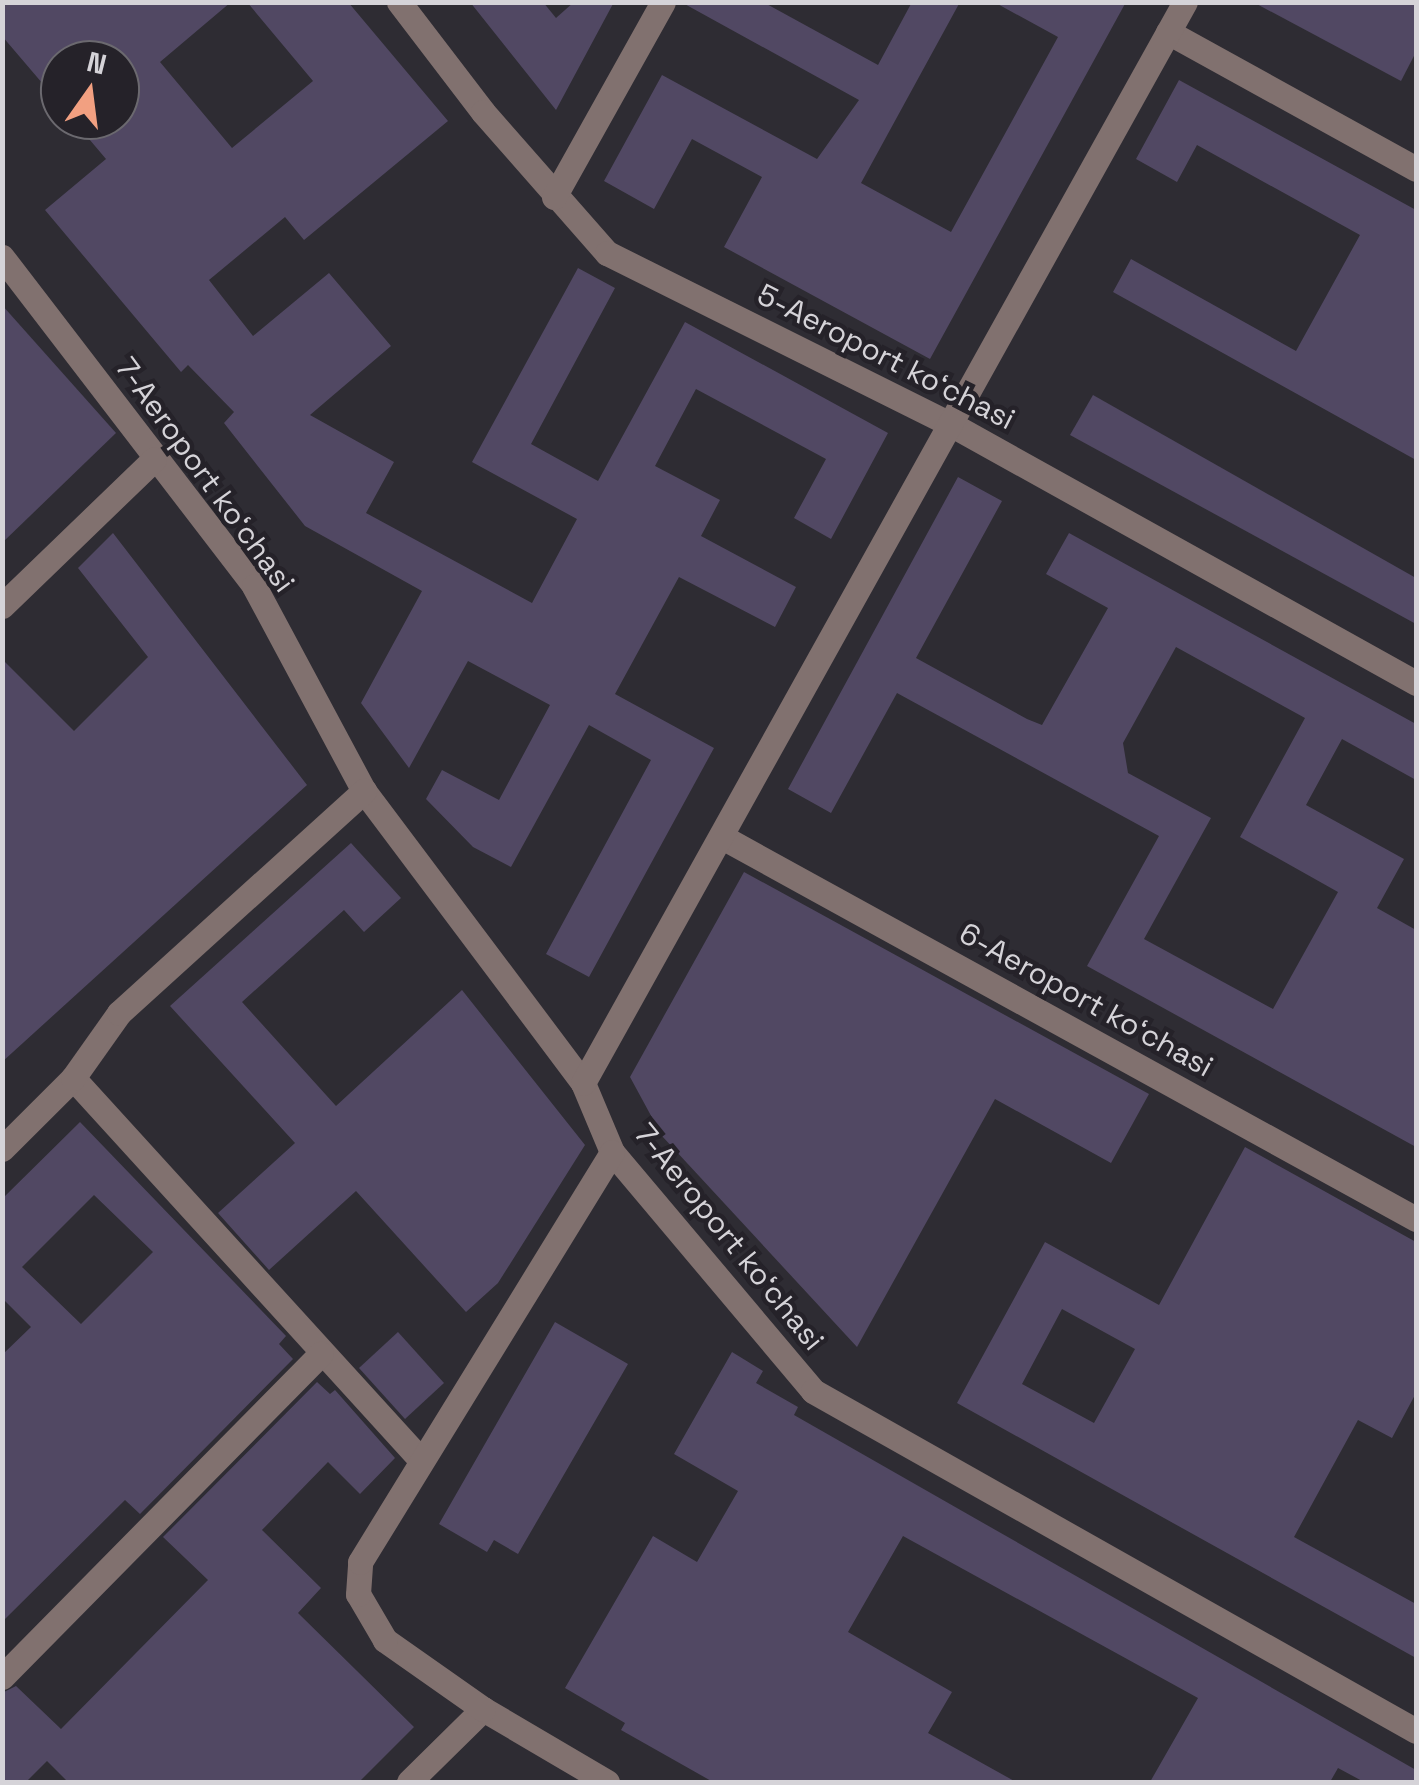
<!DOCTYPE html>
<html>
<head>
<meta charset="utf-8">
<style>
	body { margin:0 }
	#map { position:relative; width:1419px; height:1785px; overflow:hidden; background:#2e2c33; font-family:"Space Grotesk",sans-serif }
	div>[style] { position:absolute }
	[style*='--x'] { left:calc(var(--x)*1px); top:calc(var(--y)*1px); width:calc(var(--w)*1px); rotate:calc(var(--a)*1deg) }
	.building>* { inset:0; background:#514863 }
	.minor>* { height:25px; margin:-12.5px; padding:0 12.5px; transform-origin:12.5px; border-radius:12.5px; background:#81716f }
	span { translate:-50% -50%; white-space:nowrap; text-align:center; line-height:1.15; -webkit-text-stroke:9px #252229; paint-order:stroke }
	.street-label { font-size:30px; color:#d5d3d8 }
	.frame { position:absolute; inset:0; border:5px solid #d5d3d8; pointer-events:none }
	.north { position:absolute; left:40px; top:40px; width:100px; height:100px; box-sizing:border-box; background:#252229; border:2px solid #6b696f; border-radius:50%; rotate:14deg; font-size:28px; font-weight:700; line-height:40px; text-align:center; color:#d5d3d8 }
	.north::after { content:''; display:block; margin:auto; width:35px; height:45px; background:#f2a081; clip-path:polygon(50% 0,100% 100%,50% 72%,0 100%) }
</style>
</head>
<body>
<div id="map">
	<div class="building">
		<div style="clip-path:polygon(2px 2px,231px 2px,160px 62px,232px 148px,313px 81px,247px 2px,348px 2px,448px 121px,304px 240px,285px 217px,209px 280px,253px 336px,329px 273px,391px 346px,310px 415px,394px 462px,366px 513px,532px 603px,577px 519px,472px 462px,578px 268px,615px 288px,531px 444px,598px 481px,685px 322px,888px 433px,831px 539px,794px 518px,826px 459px,696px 389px,655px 466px,720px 500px,701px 536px,796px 587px,775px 627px,679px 577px,615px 694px,714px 748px,589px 977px,546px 954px,651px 760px,589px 725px,511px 867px,473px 847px,426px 799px,442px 770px,499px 800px,550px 705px,468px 661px,409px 768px,361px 703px,422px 591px,305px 526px,224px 423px,234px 412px,188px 365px,181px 372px,45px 210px,106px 159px,73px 120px,120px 120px,120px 60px,60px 60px,60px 104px,2px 36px)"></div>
		<div style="clip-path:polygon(470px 2px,543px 2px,556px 18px,574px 2px,614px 2px,556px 110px)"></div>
		<div style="clip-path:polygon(681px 2px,763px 2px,878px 65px,912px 2px,960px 2px,861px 183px,951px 232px,1058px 37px,994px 2px,1126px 2px,930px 359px,724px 247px,762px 177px,692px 139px,654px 209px,604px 181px,662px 75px,817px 159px,859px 100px)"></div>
		<div style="clip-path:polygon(1253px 2px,1416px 2px,1416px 52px,1401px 81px)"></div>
		<div style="clip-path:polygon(1179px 80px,1416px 210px,1416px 460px,1113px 292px,1131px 259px,1296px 351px,1360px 235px,1197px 145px,1177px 182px,1136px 159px)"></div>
		<div style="clip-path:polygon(2px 305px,116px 433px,2px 543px)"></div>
		<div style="clip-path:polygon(1093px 395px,1416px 578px,1416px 624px,1070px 435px)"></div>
		<div style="clip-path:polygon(evenodd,958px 477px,1002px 501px,916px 658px,1027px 719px,1042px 725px,1108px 608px,1046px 574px,1069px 533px,1416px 724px,1416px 780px,1342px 739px,1306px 805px,1404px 859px,1377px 908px,1416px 930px,1416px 1147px,1087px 966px,1159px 836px,897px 693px,831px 813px,788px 789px,958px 477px,1176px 647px,1305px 718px,1240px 837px,1338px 892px,1273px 1009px,1144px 939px,1211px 818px,1128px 773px,1123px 743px,1176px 647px)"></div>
		<div style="clip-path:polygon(113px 533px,307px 785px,2px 1062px,2px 659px,74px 731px,148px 657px,78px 568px)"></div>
		<div style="clip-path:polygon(351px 843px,401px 898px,364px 932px,344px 910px,242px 1002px,336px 1106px,462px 990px,585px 1145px,498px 1283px,466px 1312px,356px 1191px,269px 1270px,218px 1213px,295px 1143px,170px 1006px)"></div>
		<div style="clip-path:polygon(744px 872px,1149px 1094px,1111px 1163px,995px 1099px,857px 1347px,662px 1136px,630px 1077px)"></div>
		<div style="clip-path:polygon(evenodd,80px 1122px,286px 1336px,279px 1344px,293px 1359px,140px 1514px,125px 1500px,2px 1622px,2px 1355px,31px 1327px,2px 1298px,2px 1199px,80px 1122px,94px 1195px,153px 1252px,81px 1324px,22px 1267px,94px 1195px)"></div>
		<div style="clip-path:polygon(evenodd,1245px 1147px,1416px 1242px,1416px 1393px,1392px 1438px,1358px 1420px,1294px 1537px,1416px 1604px,1416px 1658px,957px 1403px,1045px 1242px,1159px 1305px,1245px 1147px,1062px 1309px,1135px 1349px,1094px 1423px,1022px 1384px,1062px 1309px)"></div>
		<div style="clip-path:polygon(555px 1322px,628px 1364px,518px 1554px,494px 1540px,487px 1552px,439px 1524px)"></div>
		<div style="clip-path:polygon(398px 1332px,444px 1383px,405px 1419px,359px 1368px)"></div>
		<div style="clip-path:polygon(732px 1352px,763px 1371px,756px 1383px,798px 1407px,794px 1415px,1416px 1770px,1416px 1782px,1364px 1782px,1338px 1768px,1330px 1782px,1150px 1782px,1198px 1698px,903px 1536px,848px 1632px,952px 1692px,928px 1733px,1016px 1782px,713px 1782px,621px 1730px,625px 1723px,565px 1688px,653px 1536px,697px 1562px,738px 1491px,674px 1454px)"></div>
		<div style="clip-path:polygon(317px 1382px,330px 1394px,335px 1390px,395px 1458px,360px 1494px,328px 1462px,262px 1530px,321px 1588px,298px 1613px,414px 1727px,359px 1782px,68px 1782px,47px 1761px,26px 1782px,2px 1782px,2px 1693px,16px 1686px,61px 1729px,208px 1580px,163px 1537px)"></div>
	</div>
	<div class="minor">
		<div style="--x:399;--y:2;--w:138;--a:52.6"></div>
		<div style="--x:483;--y:112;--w:188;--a:48.7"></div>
		<div style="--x:607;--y:253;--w:388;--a:26.5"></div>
		<div style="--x:954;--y:426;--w:529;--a:29.09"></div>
		<div style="--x:1168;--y:32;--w:283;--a:28.9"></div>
		<div style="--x:554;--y:197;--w:223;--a:-60.8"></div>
		<div style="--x:2;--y:257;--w:414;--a:52.5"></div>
		<div style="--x:254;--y:586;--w:233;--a:61.8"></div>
		<div style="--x:364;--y:791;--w:365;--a:53.1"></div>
		<div style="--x:583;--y:1083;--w:75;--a:67.2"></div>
		<div style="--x:612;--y:1152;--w:312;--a:49.9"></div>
		<div style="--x:813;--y:1391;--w:692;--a:29.42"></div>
		<div style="--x:2;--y:606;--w:211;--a:-44"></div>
		<div style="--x:724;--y:838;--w:790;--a:28.84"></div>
		<div style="--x:73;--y:1078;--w:515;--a:47.67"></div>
		<div style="--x:583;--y:1083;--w:1237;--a:-60.89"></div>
		<div style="--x:2;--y:1149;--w:100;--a:-45"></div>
		<div style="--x:73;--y:1078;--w:80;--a:-54.7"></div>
		<div style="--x:119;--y:1013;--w:331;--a:-42.2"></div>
		<div style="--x:2;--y:1677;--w:454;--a:-45.4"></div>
		<div style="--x:409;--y:1782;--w:104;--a:-44.6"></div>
		<div style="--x:607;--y:1782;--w:144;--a:-149.5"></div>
		<div style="--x:483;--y:1709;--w:120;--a:-144.9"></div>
		<div style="--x:385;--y:1640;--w:53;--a:-120.4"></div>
		<div style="--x:358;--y:1594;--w:32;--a:-86"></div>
		<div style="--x:360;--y:1562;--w:481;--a:-58.4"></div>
	</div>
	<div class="street-label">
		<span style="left:886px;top:357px;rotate:27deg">5-Aeroport koʻchasi</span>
		<span style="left:205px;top:475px;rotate:54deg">7-Aeroport koʻchasi</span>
		<span style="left:1086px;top:1000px;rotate:29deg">6-Aeroport koʻchasi</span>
		<span style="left:729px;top:1237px;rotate:51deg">7-Aeroport koʻchasi</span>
	</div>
	<div class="frame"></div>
	<div class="north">N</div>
</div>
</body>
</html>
